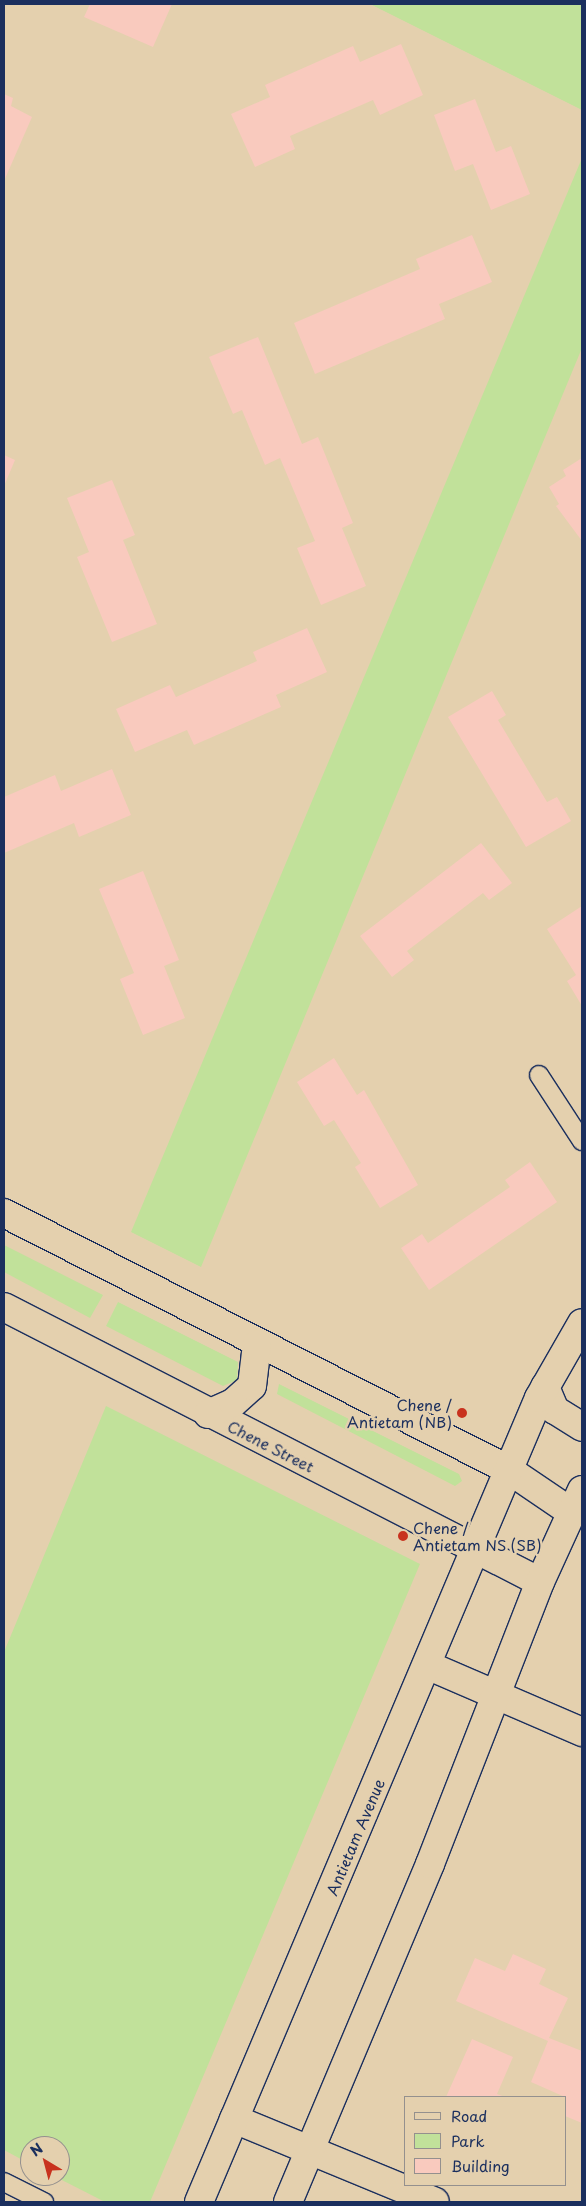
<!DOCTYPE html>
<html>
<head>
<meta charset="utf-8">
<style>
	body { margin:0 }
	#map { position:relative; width:586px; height:2206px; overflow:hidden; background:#e4d0ae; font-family:"Playpen Sans",sans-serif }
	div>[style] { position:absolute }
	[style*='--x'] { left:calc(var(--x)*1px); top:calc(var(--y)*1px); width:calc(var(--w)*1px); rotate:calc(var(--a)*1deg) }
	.green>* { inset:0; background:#c1e19a }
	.building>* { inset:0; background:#f9cabe }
	.roads { filter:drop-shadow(1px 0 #1b2f5e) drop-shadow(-1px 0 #1b2f5e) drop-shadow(0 1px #1b2f5e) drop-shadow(0 -1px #1b2f5e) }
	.service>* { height:18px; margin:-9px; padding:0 9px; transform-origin:9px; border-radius:9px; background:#e4d0ae }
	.minor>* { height:28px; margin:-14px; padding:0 14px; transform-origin:14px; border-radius:14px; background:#e4d0ae }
	.tertiary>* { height:28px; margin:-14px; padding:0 14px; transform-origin:14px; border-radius:14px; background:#e4d0ae }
	.dots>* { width:14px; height:14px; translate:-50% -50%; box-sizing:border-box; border:2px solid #e4d0ae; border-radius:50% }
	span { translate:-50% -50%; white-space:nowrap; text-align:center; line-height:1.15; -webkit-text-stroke:5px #e4d0ae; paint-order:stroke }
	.poi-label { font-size:15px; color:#1b2f5e }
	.right { translate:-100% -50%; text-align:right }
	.left { translate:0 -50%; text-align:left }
	.street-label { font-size:15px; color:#1b2f5e }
	.frame { position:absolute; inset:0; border:5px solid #1b2f5e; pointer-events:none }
	.legend { position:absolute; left:404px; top:2096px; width:162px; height:90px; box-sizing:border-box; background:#e4d0ae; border:1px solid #94908e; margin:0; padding:6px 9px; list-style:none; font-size:15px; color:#1b2f5e }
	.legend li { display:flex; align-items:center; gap:10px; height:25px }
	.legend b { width:25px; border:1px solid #94908e }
	.north { position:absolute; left:20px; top:2136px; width:50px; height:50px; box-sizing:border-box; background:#e4d0ae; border:1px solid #94908e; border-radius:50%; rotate:323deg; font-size:14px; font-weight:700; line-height:20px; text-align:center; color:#1b2f5e }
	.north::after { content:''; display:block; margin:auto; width:18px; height:22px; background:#c8321e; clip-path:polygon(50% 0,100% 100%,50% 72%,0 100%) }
</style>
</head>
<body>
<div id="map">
	<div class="green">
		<div style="clip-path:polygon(370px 4px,582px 4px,582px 110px)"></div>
		<div style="clip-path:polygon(582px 158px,582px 348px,201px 1267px,131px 1232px)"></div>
		<div style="clip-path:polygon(4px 1245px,103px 1295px,90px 1318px,4px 1272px)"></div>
		<div style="clip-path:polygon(118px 1302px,238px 1362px,237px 1380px,223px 1386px,106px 1326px)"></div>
		<div style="clip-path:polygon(279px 1384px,459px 1474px,462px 1481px,455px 1486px,277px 1394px)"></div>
		<div style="clip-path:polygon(106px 1406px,420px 1564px,150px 2202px,105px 2202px,54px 2176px,60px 2176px,60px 2146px,30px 2146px,30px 2164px,4px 2150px,4px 1652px)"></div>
	</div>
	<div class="building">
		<div style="clip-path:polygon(90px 4px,172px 4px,153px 47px,84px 17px)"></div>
		<div style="clip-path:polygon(401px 44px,423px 95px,380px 115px,373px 100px,290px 136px,295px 149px,255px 167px,231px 114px,270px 97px,265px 85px,353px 46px,360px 62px)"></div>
		<div style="clip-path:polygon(4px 94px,13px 98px,11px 106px,32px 117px,4px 181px)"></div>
		<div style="clip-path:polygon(475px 99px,496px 152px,511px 146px,530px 194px,491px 210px,473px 164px,455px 171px,434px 115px)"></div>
		<div style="clip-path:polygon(472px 235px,492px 282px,439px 304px,445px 319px,315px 374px,294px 323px,420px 269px,416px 259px)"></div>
		<div style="clip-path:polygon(258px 337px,302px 444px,318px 437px,353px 523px,342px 528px,366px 586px,321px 605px,297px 548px,315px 541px,280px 458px,265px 465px,242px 410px,233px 414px,209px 357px)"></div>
		<div style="clip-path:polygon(4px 455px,15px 460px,4px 486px)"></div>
		<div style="clip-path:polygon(582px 458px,582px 541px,556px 506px,559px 504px,549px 487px,566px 476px,563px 470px)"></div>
		<div style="clip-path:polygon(112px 480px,135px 535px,123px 540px,157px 624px,112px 642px,77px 557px,89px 552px,67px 498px)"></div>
		<div style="clip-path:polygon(307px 628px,327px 672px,276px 695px,281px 707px,194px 745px,187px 730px,135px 752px,116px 709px,170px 685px,176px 697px,257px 661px,253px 652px)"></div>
		<div style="clip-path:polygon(492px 691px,506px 715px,498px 720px,547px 802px,557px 797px,571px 821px,526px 847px,448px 717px)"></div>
		<div style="clip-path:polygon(112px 769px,131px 815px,79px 837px,74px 823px,4px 853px,4px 797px,55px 775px,61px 791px)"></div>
		<div style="clip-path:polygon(481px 843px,512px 883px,489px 900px,483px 893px,407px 951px,414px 960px,392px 977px,360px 936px)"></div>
		<div style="clip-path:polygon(143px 871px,179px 960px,164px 966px,185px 1018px,143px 1035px,120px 979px,134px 973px,99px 889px)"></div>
		<div style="clip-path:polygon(582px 906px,582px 1006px,567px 981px,576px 975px,547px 929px)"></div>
		<div style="clip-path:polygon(334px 1058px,357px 1095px,364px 1090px,418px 1185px,380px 1208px,355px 1167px,361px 1163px,334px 1120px,324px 1126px,297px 1082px)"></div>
		<div style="clip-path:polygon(530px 1162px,557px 1202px,429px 1290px,401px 1248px,422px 1234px,428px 1243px,510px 1187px,505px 1180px)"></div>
		<div style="clip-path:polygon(513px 1954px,546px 1969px,539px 1984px,568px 1998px,549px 2038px,582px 2051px,582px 2123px,565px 2116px,565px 2097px,531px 2082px,548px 2041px,456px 2001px,475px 1958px,505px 1971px)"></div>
		<div style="clip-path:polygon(472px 2039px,513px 2057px,497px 2094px,505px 2097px,446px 2097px)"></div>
	</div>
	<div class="roads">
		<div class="service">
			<div style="--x:539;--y:1075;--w:79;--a:56.9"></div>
			<div style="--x:4;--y:2182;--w:45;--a:26.6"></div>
		</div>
		<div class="minor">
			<div style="--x:429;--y:1666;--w:167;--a:23.3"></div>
			<div style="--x:234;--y:2119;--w:217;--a:22.4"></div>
		</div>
		<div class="tertiary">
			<div style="--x:4;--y:1213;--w:567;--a:26.97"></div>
			<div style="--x:509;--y:1470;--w:75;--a:34.1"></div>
			<div style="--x:4;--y:1307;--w:602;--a:27.16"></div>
			<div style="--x:545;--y:1387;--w:25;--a:67"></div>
			<div style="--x:555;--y:1410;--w:32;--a:32"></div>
			<div style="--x:208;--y:1414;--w:27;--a:-24"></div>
			<div style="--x:233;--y:1403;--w:25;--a:-42"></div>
			<div style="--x:252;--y:1386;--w:42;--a:-83.2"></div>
			<div style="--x:199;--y:2202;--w:873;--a:-67.08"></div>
			<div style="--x:539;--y:1398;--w:86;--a:-60.2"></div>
			<div style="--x:288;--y:2202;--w:367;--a:-67.2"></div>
			<div style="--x:430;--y:1864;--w:303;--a:-68.7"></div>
			<div style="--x:540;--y:1582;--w:101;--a:-65.5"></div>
		</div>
	</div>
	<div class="dots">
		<div style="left:462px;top:1413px;background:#c8321e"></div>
		<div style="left:403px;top:1536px;background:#c8321e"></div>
	</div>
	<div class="poi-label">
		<span class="right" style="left:452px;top:1413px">Chene /<br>Antietam (NB)</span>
		<span class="left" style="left:413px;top:1536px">Chene /<br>Antietam NS (SB)</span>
	</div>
	<div class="street-label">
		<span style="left:271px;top:1446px;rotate:27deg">Chene Street</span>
		<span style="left:355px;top:1837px;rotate:-67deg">Antietam Avenue</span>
	</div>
	<div class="frame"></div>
	<ul class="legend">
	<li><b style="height:6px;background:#e4d0ae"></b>Road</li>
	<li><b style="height:14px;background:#c1e19a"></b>Park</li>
	<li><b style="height:14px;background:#f9cabe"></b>Building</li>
	</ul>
	<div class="north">N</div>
</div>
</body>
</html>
